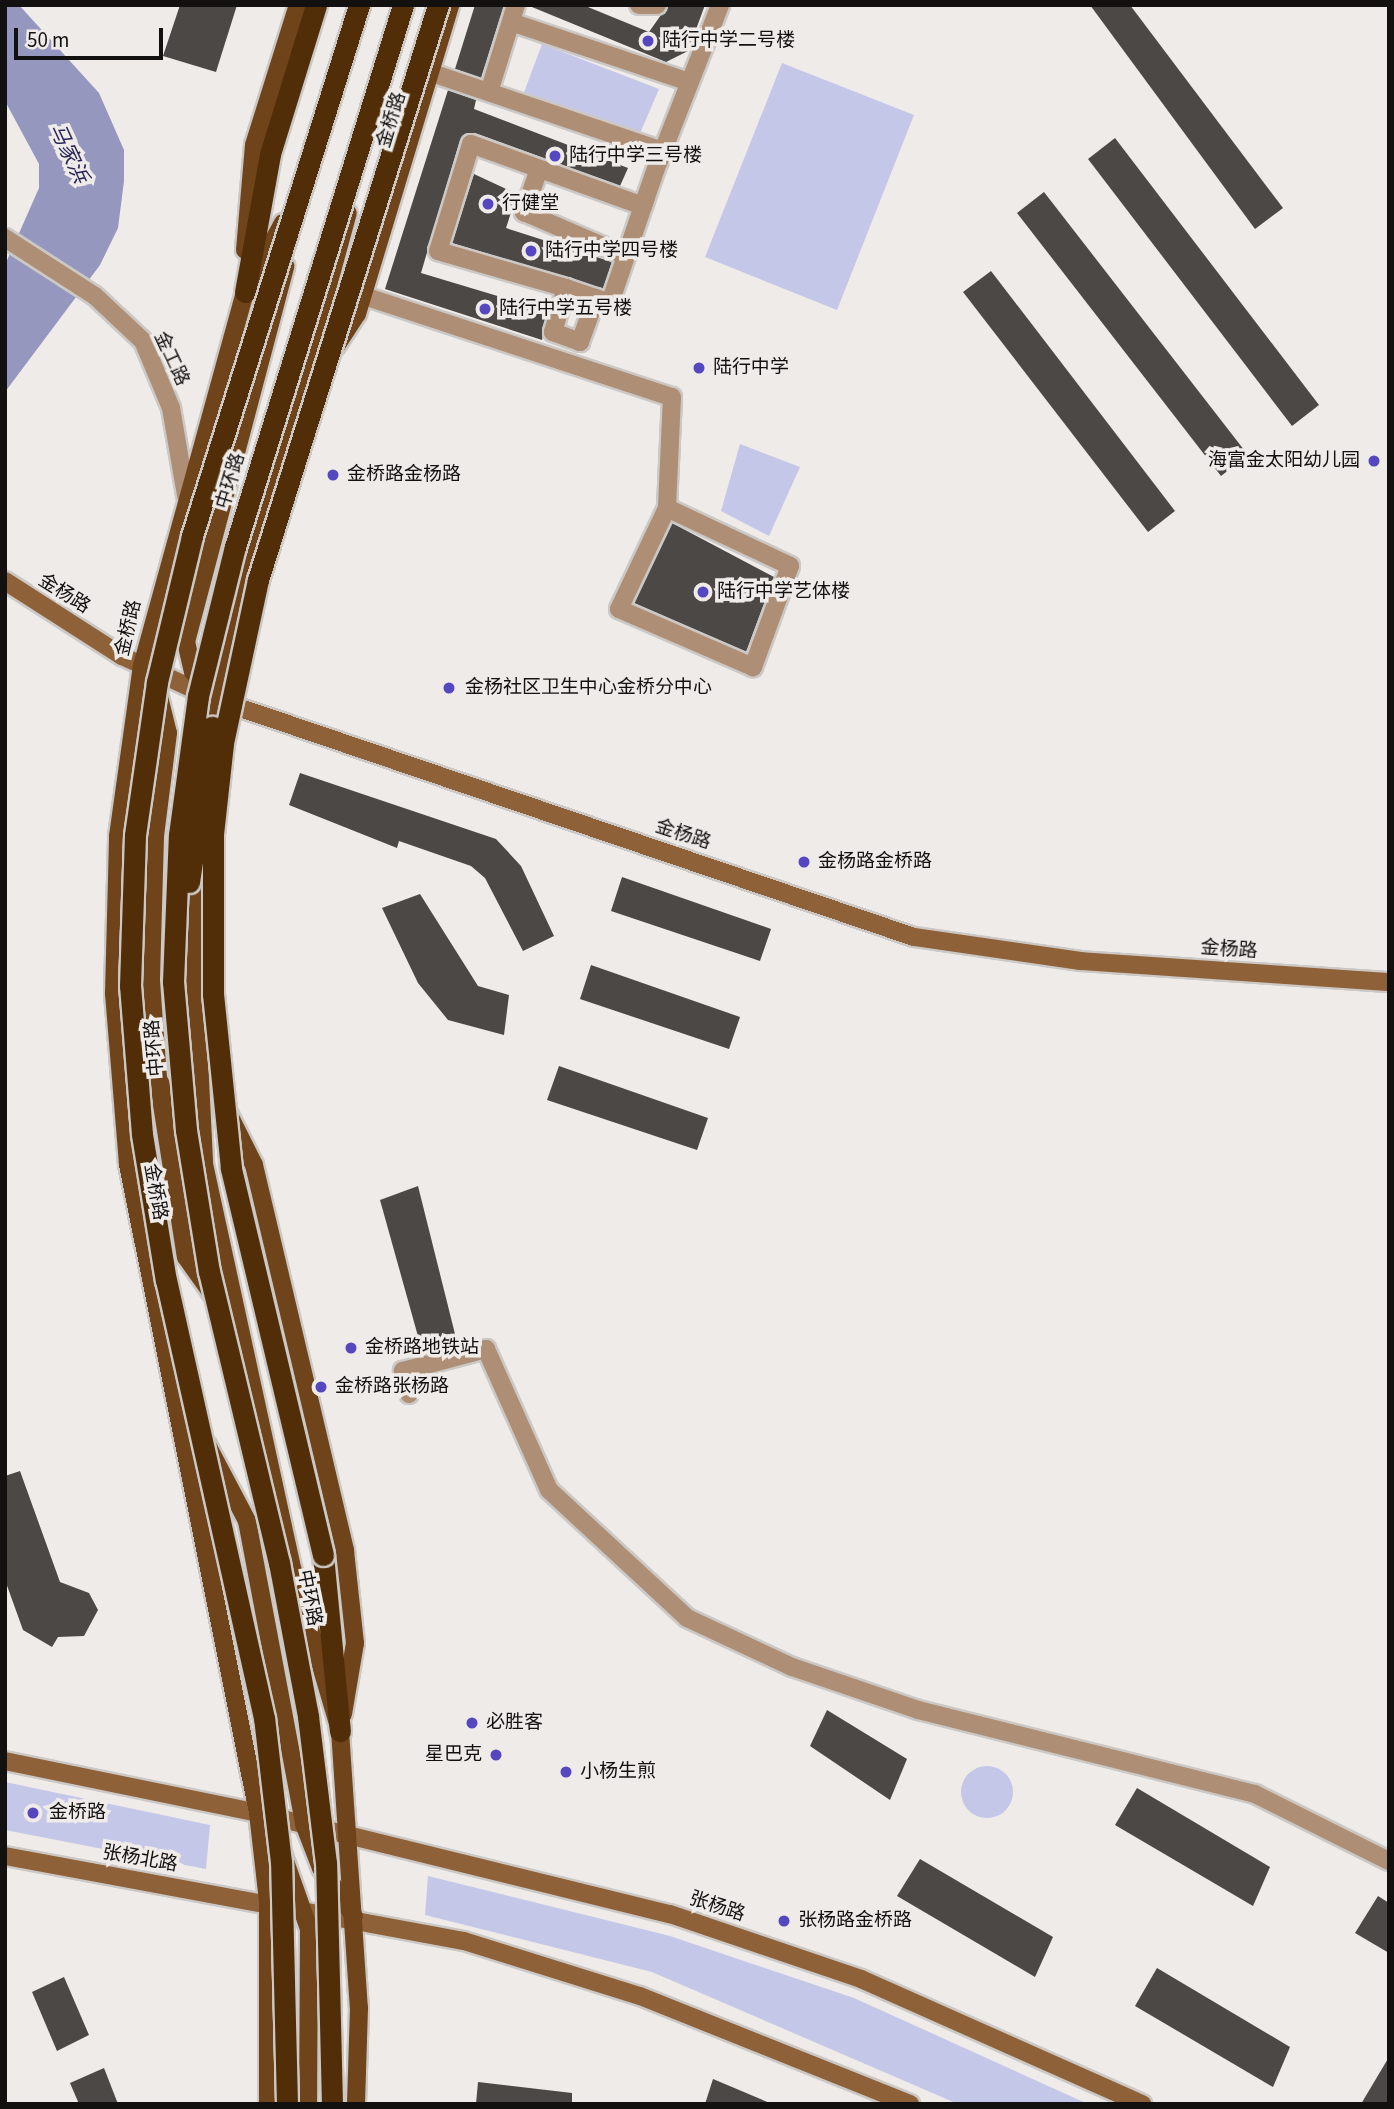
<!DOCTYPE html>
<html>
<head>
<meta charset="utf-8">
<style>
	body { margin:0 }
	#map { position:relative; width:1394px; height:2109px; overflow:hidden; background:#eeebe8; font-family:"Source Sans 3","Noto Sans SC",sans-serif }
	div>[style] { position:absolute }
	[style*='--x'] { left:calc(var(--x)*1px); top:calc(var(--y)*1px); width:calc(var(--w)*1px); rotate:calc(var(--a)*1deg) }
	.green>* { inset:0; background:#c5c7e8 }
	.round { border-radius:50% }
	.water>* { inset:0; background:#9597bf }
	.building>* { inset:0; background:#4b4846 }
	.roads { filter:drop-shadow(2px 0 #cbc8c5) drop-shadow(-2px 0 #cbc8c5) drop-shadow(0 2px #cbc8c5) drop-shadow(0 -2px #cbc8c5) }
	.street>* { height:18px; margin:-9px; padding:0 9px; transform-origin:9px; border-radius:9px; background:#ae8e74 }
	.secondary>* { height:18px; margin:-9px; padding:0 9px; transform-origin:9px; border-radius:9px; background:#8e6138 }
	.primary>* { height:18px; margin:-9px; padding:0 9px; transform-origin:9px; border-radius:9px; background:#6f441a }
	.highway>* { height:21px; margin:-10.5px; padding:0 10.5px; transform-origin:10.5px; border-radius:10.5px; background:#512e07 }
	.bridges { filter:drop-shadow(2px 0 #cbc8c5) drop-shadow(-2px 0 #cbc8c5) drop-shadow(0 2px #cbc8c5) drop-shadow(0 -2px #cbc8c5) }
	.highway-bridge>* { height:21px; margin:-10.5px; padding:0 10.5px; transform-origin:10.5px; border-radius:10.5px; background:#512e07 }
	.dots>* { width:19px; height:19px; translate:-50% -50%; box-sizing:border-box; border:4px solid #eeebe8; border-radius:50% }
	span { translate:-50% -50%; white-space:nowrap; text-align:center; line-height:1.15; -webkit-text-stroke:7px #eeebe8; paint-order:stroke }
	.poi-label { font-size:19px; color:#121110 }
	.left { translate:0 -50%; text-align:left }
	.right { translate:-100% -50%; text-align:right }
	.street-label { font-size:19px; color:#121110 }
	.water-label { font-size:21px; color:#292659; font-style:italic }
	.frame { position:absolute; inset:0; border:7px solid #121110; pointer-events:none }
	.scale { position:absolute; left:14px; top:28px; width:149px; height:32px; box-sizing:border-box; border:4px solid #121110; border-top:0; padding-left:9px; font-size:21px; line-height:24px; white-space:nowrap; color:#121110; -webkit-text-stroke:5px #eeebe8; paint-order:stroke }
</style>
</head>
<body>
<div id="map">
	<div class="green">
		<div style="clip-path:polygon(542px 44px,659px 89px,638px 138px,523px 95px)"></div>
		<div style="clip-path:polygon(782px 63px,914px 115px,837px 310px,705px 257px)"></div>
		<div style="clip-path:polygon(740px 444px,800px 467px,769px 536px,721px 511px)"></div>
		<div class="round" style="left:961px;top:1766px;width:52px;height:52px"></div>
		<div style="clip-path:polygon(5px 1782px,210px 1825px,206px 1869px,5px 1830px)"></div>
		<div style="clip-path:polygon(428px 1876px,670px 1936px,854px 1998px,1088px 2104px,958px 2104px,652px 1972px,425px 1915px)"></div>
	</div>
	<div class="water">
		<div style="clip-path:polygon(5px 5px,19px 5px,99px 93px,124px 150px,124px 181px,118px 228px,100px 265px,5px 392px,5px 265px,39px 188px,39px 164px,5px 101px)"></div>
	</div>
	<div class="building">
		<div style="clip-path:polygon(180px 5px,237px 5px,216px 72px,163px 56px)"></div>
		<div style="clip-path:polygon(475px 5px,504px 5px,481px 78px,455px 69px)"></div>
		<div style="clip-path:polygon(527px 5px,583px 5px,649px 32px,668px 5px,705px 5px,688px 51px,666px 62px)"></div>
		<div style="clip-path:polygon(1090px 5px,1130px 5px,1283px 208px,1255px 229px)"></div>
		<div style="clip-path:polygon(448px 90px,476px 100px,474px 109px,628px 168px,620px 186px,475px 133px,460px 140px,421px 273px,547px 311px,542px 340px,385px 289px)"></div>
		<div style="clip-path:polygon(1115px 138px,1319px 405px,1292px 426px,1088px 159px)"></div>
		<div style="clip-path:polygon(474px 174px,517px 194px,506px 228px,612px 262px,603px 289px,452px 243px)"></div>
		<div style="clip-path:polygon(1044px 192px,1248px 455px,1221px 476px,1017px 213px)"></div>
		<div style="clip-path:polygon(991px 271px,1175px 511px,1148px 532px,963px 292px)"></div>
		<div style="clip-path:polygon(672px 523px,774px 577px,746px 652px,634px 603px)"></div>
		<div style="clip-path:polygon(300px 773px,496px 839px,521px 866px,554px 936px,523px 951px,485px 878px,471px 866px,399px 841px,397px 848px,289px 805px)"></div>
		<div style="clip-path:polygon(622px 877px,771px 929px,760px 961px,611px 911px)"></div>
		<div style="clip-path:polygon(420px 894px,478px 986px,509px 995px,504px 1035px,448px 1020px,418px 983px,382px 908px)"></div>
		<div style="clip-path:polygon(591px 965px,740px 1017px,729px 1049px,580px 999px)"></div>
		<div style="clip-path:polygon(559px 1066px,708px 1118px,697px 1150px,547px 1100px)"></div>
		<div style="clip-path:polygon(418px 1186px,455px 1334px,421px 1347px,380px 1200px)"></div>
		<div style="clip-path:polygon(20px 1471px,60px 1582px,89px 1593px,98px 1610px,84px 1636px,58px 1637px,52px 1647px,23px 1630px,5px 1580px,5px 1476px)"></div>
		<div style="clip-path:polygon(827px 1710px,907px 1759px,890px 1800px,810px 1746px)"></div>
		<div style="clip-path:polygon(1137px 1788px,1270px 1867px,1253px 1906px,1115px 1825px)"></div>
		<div style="clip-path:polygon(920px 1859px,1053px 1937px,1035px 1977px,897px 1896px)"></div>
		<div style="clip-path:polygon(1378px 1896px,1389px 1903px,1389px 1953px,1355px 1933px)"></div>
		<div style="clip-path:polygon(1157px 1968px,1290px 2047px,1273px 2087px,1135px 2006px)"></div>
		<div style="clip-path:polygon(64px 1977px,89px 2035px,57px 2051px,32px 1992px)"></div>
		<div style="clip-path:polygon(1389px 2057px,1389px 2104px,1361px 2104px)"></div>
		<div style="clip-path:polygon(104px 2068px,118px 2104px,79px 2104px,70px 2083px)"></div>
		<div style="clip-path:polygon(713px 2079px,772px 2104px,705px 2104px)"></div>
		<div style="clip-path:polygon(478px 2082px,572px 2093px,572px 2104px,476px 2104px)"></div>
	</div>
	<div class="roads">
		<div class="street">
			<div style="--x:639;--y:5;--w:18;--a:0"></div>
			<div style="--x:511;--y:22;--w:188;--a:18.6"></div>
			<div style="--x:429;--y:72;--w:246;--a:18.7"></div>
			<div style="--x:662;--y:151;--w:58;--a:109.1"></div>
			<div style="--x:643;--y:206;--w:183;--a:-160.2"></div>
			<div style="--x:471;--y:144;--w:112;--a:107.1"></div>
			<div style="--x:438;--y:251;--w:133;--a:16.1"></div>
			<div style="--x:566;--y:288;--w:46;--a:106.5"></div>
			<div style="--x:553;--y:332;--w:29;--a:20"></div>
			<div style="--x:580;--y:342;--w:47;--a:-70"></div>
			<div style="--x:489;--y:92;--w:91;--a:-72.8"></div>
			<div style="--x:659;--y:161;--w:168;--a:-68.6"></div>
			<div style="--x:539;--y:169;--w:46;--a:109.2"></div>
			<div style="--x:524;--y:212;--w:111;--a:23.3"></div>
			<div style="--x:5;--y:238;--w:107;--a:32.8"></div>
			<div style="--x:95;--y:296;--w:66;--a:43.2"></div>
			<div style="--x:143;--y:341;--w:73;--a:67.3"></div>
			<div style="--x:171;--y:408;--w:88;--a:80.2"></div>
			<div style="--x:186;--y:495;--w:68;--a:72.1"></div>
			<div style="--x:566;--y:288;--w:46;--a:18.8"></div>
			<div style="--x:610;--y:303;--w:112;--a:-71.2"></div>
			<div style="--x:361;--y:295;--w:327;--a:18.2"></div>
			<div style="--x:672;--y:397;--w:111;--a:92.6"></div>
			<div style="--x:667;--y:508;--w:136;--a:25.2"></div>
			<div style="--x:790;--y:566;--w:108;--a:110.1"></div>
			<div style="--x:753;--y:667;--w:146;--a:-156.6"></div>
			<div style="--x:619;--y:609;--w:112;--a:-64.6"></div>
			<div style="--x:409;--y:1394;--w:24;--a:-105"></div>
			<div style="--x:403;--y:1371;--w:86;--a:-14.8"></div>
			<div style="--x:486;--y:1349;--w:154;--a:65.9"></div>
			<div style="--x:549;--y:1490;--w:188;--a:42.8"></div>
			<div style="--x:687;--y:1618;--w:116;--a:25"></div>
			<div style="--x:792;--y:1667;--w:133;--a:18.8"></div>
			<div style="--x:918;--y:1710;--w:347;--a:14"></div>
			<div style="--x:1255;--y:1794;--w:150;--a:26.6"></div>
		</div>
		<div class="secondary">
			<div style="--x:5;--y:581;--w:139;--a:32.7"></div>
			<div style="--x:122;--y:656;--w:105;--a:24.9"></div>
			<div style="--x:217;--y:700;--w:736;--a:18.78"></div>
			<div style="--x:914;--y:937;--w:168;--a:8.2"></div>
			<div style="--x:1080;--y:961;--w:310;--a:3.9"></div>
			<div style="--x:5;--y:1761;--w:258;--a:11.6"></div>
			<div style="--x:258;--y:1813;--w:424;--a:13.8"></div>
			<div style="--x:670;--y:1914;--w:202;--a:18.8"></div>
			<div style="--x:861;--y:1979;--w:308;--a:24"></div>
			<div style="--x:5;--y:1856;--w:467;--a:10.5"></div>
			<div style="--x:464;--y:1941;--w:184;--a:17.4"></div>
			<div style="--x:640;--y:1996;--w:291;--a:21.8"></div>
		</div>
		<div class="primary">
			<div style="--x:245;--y:250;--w:105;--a:-85.1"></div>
			<div style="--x:254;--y:145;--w:147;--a:-72.6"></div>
			<div style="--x:336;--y:346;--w:38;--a:-57"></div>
			<div style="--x:357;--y:314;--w:323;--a:-73.2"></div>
			<div style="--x:207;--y:688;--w:21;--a:-131"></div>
			<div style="--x:193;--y:672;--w:31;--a:-103"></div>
			<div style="--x:186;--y:642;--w:389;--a:-75.2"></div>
			<div style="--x:157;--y:689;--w:45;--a:76"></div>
			<div style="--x:168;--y:733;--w:104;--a:97.2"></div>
			<div style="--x:155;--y:836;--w:145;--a:91.6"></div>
			<div style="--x:151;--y:981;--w:98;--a:85.9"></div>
			<div style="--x:212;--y:741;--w:114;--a:-78.9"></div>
			<div style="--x:234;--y:629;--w:431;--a:-74.7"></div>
			<div style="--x:198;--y:866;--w:111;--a:91.5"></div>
			<div style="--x:195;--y:977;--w:187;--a:87.2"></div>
			<div style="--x:204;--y:1164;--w:409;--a:77.7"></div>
			<div style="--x:291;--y:1564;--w:174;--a:73.6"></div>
			<div style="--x:340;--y:1731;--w:278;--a:86.1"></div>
			<div style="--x:359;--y:2008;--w:96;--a:91.8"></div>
			<div style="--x:225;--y:1107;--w:65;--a:63.4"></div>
			<div style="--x:254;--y:1165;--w:397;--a:76.7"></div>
			<div style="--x:345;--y:1551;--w:93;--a:83.8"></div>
			<div style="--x:355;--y:1643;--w:72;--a:99.6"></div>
			<div style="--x:184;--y:1127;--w:55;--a:-118.4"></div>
			<div style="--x:158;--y:1079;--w:180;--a:81.1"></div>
			<div style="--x:186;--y:1257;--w:50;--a:54.7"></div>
			<div style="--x:207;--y:1445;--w:86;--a:62.2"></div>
			<div style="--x:247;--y:1521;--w:308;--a:79.3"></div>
			<div style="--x:304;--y:1824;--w:47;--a:68.9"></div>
			<div style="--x:321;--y:1868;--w:58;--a:55.5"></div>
			<div style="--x:280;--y:1847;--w:87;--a:70.5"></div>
			<div style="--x:309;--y:1929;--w:175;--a:90.3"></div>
			<div style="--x:268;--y:2104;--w:203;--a:-90"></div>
			<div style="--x:268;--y:1901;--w:89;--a:-96.5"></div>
			<div style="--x:258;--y:1813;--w:662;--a:-101.33"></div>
			<div style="--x:128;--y:1164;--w:172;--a:-94.7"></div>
			<div style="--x:114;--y:993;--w:157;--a:-88.5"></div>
			<div style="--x:118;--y:836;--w:172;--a:-82"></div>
			<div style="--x:142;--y:666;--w:388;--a:-74.6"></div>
			<div style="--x:245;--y:292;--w:79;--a:-61.2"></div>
		</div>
		<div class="highway">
			<div style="--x:245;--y:292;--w:140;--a:-79.7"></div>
			<div style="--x:270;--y:154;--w:156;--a:-72.8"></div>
			<div style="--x:323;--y:1555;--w:177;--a:84.5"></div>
		</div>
	</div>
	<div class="bridges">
		<div class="highway-bridge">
			<div style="--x:189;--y:882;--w:157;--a:-81.6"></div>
			<div style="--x:323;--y:1555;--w:398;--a:-103.4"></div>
			<div style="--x:231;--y:1168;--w:175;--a:-95.9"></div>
			<div style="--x:213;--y:994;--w:160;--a:-90"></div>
			<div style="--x:213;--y:834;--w:92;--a:-83.7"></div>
			<div style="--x:223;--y:743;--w:167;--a:-77.9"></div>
			<div style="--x:258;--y:580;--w:603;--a:-72.62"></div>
			<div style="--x:287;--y:2104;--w:242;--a:-91.4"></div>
			<div style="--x:281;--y:1862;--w:145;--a:-96.7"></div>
			<div style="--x:264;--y:1718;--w:448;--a:-102.6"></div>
			<div style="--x:166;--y:1281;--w:149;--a:-99.3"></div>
			<div style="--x:142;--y:1134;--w:148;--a:-94.6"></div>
			<div style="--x:130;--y:986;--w:151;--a:-88.1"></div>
			<div style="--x:135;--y:835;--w:155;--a:-81.8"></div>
			<div style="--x:157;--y:682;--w:150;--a:-76.5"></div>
			<div style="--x:192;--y:536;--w:557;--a:-72.54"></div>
			<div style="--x:332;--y:2104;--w:241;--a:-91.4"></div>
			<div style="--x:326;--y:1863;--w:148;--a:-97"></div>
			<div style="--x:308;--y:1716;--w:156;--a:-100.7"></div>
			<div style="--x:279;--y:1563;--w:299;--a:-103.5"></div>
			<div style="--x:209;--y:1272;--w:144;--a:-99.2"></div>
			<div style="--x:186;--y:1130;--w:149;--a:-95"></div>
			<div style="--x:173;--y:982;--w:147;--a:-87.7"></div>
			<div style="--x:179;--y:835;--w:140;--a:-82.2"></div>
			<div style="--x:198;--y:696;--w:154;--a:-76.1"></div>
			<div style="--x:235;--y:547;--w:567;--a:-72.78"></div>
		</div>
	</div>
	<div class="dots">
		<div style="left:648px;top:41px;background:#5547bf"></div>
		<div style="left:555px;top:156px;background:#5547bf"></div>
		<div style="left:488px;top:204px;background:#5547bf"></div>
		<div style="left:531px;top:251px;background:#5547bf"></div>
		<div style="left:485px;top:309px;background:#5547bf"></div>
		<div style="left:699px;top:368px;background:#5547bf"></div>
		<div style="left:1374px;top:461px;background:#5547bf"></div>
		<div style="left:333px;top:475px;background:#5547bf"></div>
		<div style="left:703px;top:592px;background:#5547bf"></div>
		<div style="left:449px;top:688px;background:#5547bf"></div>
		<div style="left:804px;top:862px;background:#5547bf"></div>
		<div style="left:351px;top:1348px;background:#5547bf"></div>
		<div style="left:321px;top:1387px;background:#5547bf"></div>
		<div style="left:472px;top:1723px;background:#5547bf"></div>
		<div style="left:496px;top:1755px;background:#5547bf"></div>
		<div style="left:566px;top:1772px;background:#5547bf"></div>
		<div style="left:33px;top:1813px;background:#5547bf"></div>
		<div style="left:784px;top:1921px;background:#5547bf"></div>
	</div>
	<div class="poi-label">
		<span class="left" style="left:662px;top:41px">陆行中学二号楼</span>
		<span class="left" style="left:569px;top:156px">陆行中学三号楼</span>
		<span class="left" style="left:502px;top:204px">行健堂</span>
		<span class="left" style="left:545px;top:251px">陆行中学四号楼</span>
		<span class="left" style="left:499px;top:309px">陆行中学五号楼</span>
		<span class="left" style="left:713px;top:368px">陆行中学</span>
		<span class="right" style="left:1360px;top:461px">海富金太阳幼儿园</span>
		<span class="left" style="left:347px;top:475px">金桥路金杨路</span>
		<span class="left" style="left:717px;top:592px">陆行中学艺体楼</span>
		<span class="left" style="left:465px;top:688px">金杨社区卫生中心金桥分中心</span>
		<span class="left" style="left:818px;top:862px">金杨路金桥路</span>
		<span class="left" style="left:365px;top:1348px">金桥路地铁站</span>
		<span class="left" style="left:335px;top:1387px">金桥路张杨路</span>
		<span class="left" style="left:486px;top:1723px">必胜客</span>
		<span class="right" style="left:482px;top:1755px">星巴克</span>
		<span class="left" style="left:580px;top:1772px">小杨生煎</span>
		<span class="left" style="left:49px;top:1813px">金桥路</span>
		<span class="left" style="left:798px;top:1921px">张杨路金桥路</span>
	</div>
	<div class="street-label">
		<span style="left:392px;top:120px;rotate:-73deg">金桥路</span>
		<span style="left:171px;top:359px;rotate:65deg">金工路</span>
		<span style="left:231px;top:481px;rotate:-73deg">中环路</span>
		<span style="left:64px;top:594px;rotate:32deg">金杨路</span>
		<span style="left:129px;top:628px;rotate:-77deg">金桥路</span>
		<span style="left:683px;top:835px;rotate:18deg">金杨路</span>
		<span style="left:1229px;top:950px;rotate:4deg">金杨路</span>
		<span style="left:155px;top:1048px;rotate:-95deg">中环路</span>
		<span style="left:155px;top:1192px;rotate:80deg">金桥路</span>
		<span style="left:309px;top:1598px;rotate:79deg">中环路</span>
		<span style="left:140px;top:1859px;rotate:10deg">张杨北路</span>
		<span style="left:717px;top:1907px;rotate:18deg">张杨路</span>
	</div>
	<div class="water-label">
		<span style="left:69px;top:153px;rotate:65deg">马家浜</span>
	</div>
	<div class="frame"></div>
	<div class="scale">50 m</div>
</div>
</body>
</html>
